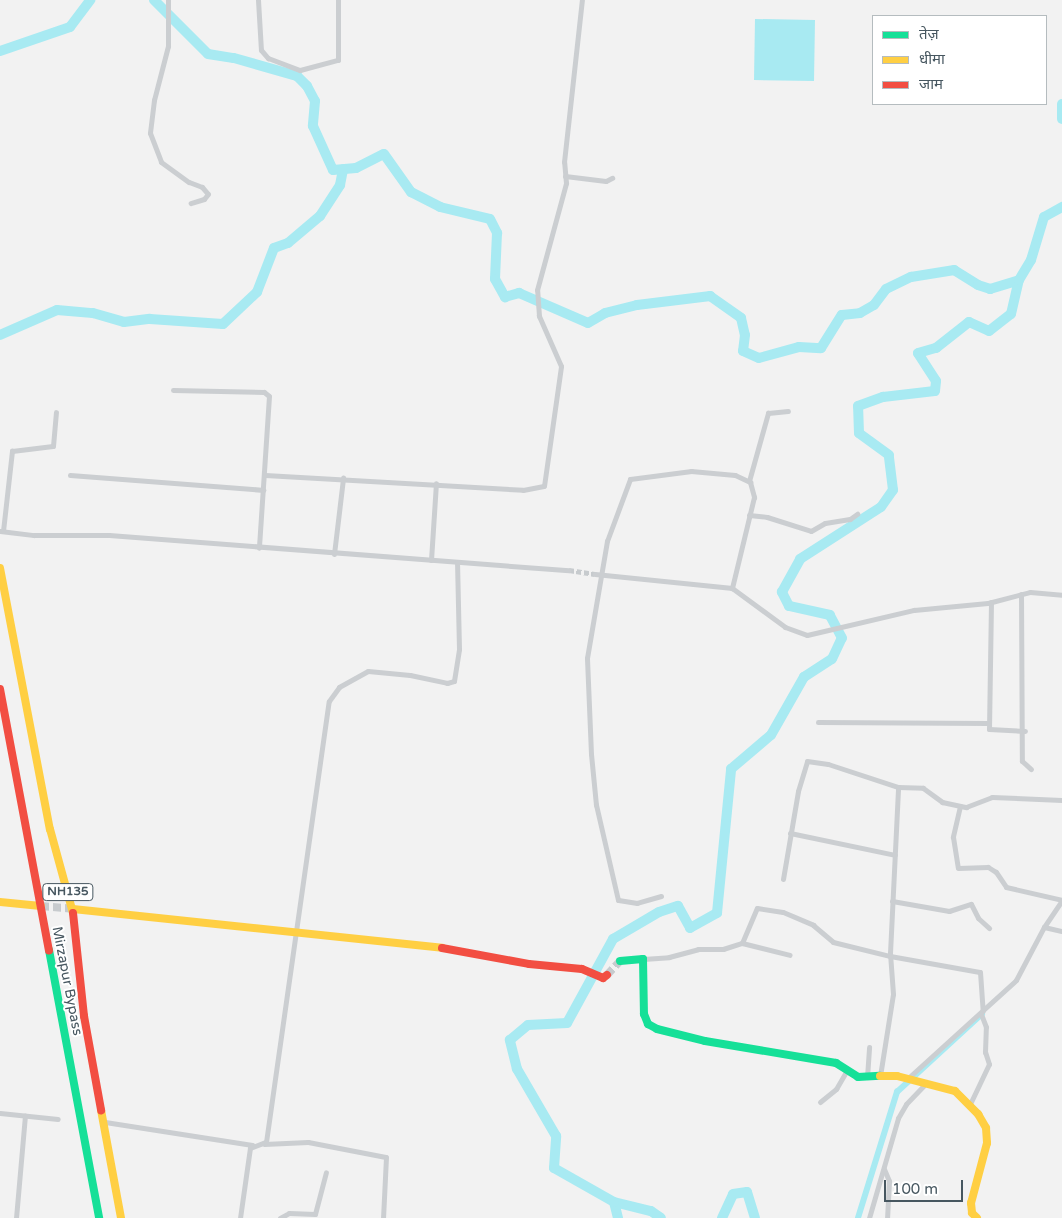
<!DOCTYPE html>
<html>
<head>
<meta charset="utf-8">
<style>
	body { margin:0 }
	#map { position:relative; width:1062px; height:1218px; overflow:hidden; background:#f2f2f2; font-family:"Varela Round","Noto Sans Devanagari",sans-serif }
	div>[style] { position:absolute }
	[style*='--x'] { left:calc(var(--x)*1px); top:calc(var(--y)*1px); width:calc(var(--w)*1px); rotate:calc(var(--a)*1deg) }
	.water>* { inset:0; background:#a8eaf2 }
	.canal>* { height:5.5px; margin:-2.75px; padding:0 2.75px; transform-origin:2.75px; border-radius:2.75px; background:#a8eaf2 }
	.river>* { height:10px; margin:-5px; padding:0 5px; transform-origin:5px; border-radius:5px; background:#a8eaf2 }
	.street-tunnel>* { height:5px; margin-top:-2.5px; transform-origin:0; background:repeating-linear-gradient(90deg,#c7cbce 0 5px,transparent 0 7.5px) }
	.secondary-tunnel>* { height:8px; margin-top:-4px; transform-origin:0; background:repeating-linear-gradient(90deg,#c7cbce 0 8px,transparent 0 12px) }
	.street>* { height:5px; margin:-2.5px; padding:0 2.5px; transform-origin:2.5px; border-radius:2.5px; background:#cbced1 }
	.fast>* { height:8px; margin:-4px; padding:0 4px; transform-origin:4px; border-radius:4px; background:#16e098 }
	.slow>* { height:8px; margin:-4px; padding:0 4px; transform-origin:4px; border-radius:4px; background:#ffcf43 }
	.jam>* { height:8px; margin:-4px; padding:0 4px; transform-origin:4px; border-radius:4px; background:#f24e42 }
	span { translate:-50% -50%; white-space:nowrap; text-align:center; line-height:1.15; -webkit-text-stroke:4px #fff; paint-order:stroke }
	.shield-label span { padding:1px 4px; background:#fff; border:1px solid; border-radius:4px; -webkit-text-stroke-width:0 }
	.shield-label { font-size:12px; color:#475760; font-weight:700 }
	.street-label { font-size:14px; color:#475760 }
	.legend { position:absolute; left:872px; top:15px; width:175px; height:90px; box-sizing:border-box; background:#fff; border:1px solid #b5bcbf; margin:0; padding:6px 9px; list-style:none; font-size:15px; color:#475760 }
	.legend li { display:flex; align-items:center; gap:10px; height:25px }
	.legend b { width:25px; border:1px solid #b5bcbf }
	.scale { position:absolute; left:884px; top:1180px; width:79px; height:22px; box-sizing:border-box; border:2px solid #475760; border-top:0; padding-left:6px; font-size:15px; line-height:18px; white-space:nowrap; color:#475760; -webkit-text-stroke:4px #fff; paint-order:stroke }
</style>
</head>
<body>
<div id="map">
	<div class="water">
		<div style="clip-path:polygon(755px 19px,815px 20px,814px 81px,754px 80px)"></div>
	</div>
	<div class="canal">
		<div style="--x:858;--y:1218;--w:132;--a:-72.8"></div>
		<div style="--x:897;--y:1092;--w:115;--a:-42.5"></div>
	</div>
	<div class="river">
		<div style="--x:154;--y:0;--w:76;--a:45"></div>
		<div style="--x:208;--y:54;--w:26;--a:9"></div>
		<div style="--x:234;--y:58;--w:66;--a:15.9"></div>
		<div style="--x:297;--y:76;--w:14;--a:45"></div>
		<div style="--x:307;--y:86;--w:17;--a:62"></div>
		<div style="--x:315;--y:101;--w:25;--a:95"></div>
		<div style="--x:313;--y:126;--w:48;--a:65.6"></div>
		<div style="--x:333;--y:170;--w:23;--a:-5"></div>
		<div style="--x:356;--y:168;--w:31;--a:-27"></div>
		<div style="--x:384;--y:154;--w:47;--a:54.6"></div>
		<div style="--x:411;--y:192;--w:33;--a:27"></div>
		<div style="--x:440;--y:207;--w:51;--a:13.5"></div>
		<div style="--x:490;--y:219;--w:16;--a:63"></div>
		<div style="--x:497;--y:233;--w:46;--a:92.5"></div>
		<div style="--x:495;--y:279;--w:21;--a:61"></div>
		<div style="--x:505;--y:297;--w:15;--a:-16"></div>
		<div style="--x:519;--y:293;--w:75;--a:23.5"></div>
		<div style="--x:588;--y:323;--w:20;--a:-30"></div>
		<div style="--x:605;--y:313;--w:33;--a:-14"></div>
		<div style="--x:637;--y:305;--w:74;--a:-7"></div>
		<div style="--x:710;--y:296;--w:38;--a:35"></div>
		<div style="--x:741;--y:318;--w:17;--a:77"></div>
		<div style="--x:745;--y:335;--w:16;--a:97"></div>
		<div style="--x:743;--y:351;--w:17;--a:24"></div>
		<div style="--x:759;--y:358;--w:41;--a:-15.4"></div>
		<div style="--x:799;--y:347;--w:22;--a:3"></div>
		<div style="--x:821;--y:348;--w:39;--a:-58"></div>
		<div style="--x:842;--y:315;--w:18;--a:-6"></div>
		<div style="--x:860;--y:313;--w:16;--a:-30"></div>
		<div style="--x:874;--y:305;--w:20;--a:-53"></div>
		<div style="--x:886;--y:289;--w:28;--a:-26"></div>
		<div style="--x:911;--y:277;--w:44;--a:-9.2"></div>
		<div style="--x:954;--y:270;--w:28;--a:32"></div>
		<div style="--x:978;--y:285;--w:13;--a:18"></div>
		<div style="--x:990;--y:289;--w:30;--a:-17"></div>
		<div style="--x:0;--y:51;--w:74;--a:-18.9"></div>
		<div style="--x:70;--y:27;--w:34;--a:-53"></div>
		<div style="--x:1062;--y:104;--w:15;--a:90"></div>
		<div style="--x:0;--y:335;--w:62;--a:-23.7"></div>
		<div style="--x:57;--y:310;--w:36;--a:5"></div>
		<div style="--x:93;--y:313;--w:32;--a:16"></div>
		<div style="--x:124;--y:322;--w:26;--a:-7"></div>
		<div style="--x:150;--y:319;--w:73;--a:3.9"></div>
		<div style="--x:223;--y:324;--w:47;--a:-43.3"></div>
		<div style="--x:257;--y:292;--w:47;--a:-68.9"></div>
		<div style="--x:274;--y:248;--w:15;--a:-20"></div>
		<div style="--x:288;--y:243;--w:42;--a:-40.2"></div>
		<div style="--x:320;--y:216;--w:37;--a:-57"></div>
		<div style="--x:340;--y:185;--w:16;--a:-79"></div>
		<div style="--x:614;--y:1202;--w:38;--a:14"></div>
		<div style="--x:651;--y:1211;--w:12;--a:35"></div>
		<div style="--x:618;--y:1218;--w:16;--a:-104"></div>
		<div style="--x:614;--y:1202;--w:69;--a:-150.5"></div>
		<div style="--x:554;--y:1168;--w:32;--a:-86"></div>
		<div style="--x:556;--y:1136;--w:78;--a:-120.2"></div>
		<div style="--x:517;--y:1069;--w:30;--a:-104"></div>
		<div style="--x:510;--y:1040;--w:23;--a:-40"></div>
		<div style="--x:528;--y:1025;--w:39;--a:-3"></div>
		<div style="--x:567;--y:1023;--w:96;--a:-61.3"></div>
		<div style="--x:613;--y:939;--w:53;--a:-30.4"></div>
		<div style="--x:659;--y:912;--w:20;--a:-18"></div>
		<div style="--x:678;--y:906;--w:25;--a:61"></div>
		<div style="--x:690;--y:928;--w:31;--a:-29"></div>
		<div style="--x:717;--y:913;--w:145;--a:-84.4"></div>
		<div style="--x:731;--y:769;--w:52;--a:-40.4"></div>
		<div style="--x:771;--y:735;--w:67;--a:-60.4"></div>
		<div style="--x:804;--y:677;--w:33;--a:-33"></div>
		<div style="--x:832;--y:659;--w:23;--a:-65"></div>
		<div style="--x:842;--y:638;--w:26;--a:-118"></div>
		<div style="--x:830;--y:615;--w:42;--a:-167.6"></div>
		<div style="--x:789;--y:606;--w:16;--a:-117"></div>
		<div style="--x:782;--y:592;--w:38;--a:-61"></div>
		<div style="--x:800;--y:559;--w:96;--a:-32.7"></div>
		<div style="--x:881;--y:507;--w:21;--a:-55"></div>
		<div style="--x:893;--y:490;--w:35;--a:-97"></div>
		<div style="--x:889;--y:455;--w:37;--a:-144"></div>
		<div style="--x:859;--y:433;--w:27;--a:-92"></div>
		<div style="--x:858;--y:406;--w:27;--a:-20"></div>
		<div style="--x:883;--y:397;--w:52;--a:-6.6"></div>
		<div style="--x:935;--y:391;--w:10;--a:-84"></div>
		<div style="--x:936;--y:381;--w:33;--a:-123"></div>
		<div style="--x:918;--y:353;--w:19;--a:-16"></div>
		<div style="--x:936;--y:348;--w:42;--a:-38.2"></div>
		<div style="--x:969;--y:322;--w:22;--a:24"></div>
		<div style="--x:989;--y:331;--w:28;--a:-38"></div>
		<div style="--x:1011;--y:314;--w:35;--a:-77"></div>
		<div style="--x:1019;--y:280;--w:23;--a:-59"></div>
		<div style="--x:1031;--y:260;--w:45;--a:-73.2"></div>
		<div style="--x:1044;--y:217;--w:21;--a:-29"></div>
		<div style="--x:722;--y:1218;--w:26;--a:-65"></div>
		<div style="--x:733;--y:1194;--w:14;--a:-8"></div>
		<div style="--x:747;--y:1192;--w:27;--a:73"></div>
	</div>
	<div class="street-tunnel">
		<div style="--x:569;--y:570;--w:26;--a:9"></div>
	</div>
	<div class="secondary-tunnel">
		<div style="--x:41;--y:906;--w:32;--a:5"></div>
		<div style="--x:607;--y:975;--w:19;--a:-47"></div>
	</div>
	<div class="street">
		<div style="--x:168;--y:0;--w:46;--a:90"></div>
		<div style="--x:168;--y:46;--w:56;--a:104.5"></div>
		<div style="--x:154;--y:100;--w:33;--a:97"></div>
		<div style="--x:150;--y:133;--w:31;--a:69"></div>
		<div style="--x:161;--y:162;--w:34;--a:36"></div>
		<div style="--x:189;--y:182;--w:14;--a:21"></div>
		<div style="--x:202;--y:187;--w:9;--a:49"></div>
		<div style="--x:208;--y:194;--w:6;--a:129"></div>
		<div style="--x:204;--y:199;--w:14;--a:163"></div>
		<div style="--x:258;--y:0;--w:50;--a:86.6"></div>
		<div style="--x:261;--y:50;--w:11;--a:49"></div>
		<div style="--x:268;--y:58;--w:34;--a:21"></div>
		<div style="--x:300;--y:70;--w:39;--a:-15"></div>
		<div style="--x:338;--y:60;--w:60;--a:-90"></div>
		<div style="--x:565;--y:176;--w:41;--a:7"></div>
		<div style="--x:606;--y:181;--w:7;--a:-27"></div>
		<div style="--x:173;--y:390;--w:91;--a:1.3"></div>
		<div style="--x:264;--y:392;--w:6;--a:39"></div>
		<div style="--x:269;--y:396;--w:152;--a:93.8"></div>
		<div style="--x:70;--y:475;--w:194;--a:4.4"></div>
		<div style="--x:265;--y:475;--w:258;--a:3.3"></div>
		<div style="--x:523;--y:490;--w:21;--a:-11"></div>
		<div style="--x:544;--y:486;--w:121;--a:-81.9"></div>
		<div style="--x:561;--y:366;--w:55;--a:-113.7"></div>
		<div style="--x:539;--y:316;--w:26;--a:-94"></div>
		<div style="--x:537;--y:290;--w:111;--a:-74.8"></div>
		<div style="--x:566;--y:183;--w:21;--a:-95"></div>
		<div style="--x:564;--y:162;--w:163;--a:-83.7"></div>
		<div style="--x:749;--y:481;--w:71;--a:-74.4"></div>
		<div style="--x:768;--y:413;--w:20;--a:-6"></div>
		<div style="--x:749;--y:515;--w:18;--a:6"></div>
		<div style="--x:767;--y:517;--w:46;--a:17.7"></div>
		<div style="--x:811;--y:531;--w:16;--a:-30"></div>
		<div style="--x:825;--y:523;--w:25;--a:-9"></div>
		<div style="--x:850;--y:519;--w:9;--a:-36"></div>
		<div style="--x:0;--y:531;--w:34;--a:7"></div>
		<div style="--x:34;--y:535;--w:75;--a:0"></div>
		<div style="--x:109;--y:535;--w:461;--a:4.4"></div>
		<div style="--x:3;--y:531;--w:81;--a:-83.6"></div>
		<div style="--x:12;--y:451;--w:41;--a:-7"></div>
		<div style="--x:53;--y:446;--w:34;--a:-85"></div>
		<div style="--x:334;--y:554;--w:77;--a:-83.2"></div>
		<div style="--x:431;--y:560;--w:77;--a:-86.3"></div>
		<div style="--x:595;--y:574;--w:138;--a:5.8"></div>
		<div style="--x:732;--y:588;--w:66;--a:36.3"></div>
		<div style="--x:785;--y:627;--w:23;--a:20"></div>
		<div style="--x:807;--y:635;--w:110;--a:-13.2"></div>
		<div style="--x:914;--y:610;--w:74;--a:-5.4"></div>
		<div style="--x:988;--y:603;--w:43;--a:-14.7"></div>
		<div style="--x:1030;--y:592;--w:32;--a:5"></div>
		<div style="--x:1021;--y:594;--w:167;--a:89.7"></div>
		<div style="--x:1022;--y:761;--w:12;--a:42"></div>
		<div style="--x:991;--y:602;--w:127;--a:90.9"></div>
		<div style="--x:989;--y:729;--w:36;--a:3"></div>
		<div style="--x:818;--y:722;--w:170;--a:0.3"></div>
		<div style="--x:960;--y:806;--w:32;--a:103"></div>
		<div style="--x:953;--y:837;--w:31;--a:81"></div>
		<div style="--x:958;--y:868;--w:30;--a:-2"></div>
		<div style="--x:988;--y:867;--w:9;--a:32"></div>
		<div style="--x:996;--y:872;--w:18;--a:56"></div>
		<div style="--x:1006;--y:887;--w:57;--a:13.1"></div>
		<div style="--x:790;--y:833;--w:107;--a:11.8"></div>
		<div style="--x:783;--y:879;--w:89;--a:-80.3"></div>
		<div style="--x:798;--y:791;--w:31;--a:-73"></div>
		<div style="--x:807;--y:761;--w:21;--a:8"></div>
		<div style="--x:828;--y:764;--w:74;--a:18.2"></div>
		<div style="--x:898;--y:787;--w:25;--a:2"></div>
		<div style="--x:923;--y:788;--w:24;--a:36"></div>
		<div style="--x:942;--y:802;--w:25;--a:12"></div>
		<div style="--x:966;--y:807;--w:28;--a:-21"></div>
		<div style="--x:992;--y:797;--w:70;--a:2.5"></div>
		<div style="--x:661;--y:896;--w:25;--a:164"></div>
		<div style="--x:637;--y:903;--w:19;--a:-171"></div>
		<div style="--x:618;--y:900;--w:98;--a:-103"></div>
		<div style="--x:596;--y:805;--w:51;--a:-95.6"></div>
		<div style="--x:591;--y:754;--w:96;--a:-92.4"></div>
		<div style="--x:587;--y:658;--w:119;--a:-80.3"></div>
		<div style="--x:607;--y:541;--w:66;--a:-69.6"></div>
		<div style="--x:630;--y:479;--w:62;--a:-7.5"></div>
		<div style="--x:691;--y:471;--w:44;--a:5.2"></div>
		<div style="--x:735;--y:475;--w:17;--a:25"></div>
		<div style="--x:750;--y:482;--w:16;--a:75"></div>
		<div style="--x:754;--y:497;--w:94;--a:103.6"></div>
		<div style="--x:892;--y:901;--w:58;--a:10"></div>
		<div style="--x:949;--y:911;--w:23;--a:-18"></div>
		<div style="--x:971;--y:904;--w:16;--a:63"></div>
		<div style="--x:978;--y:918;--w:15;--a:42"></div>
		<div style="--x:1044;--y:927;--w:18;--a:13"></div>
		<div style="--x:742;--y:943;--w:38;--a:-67"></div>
		<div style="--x:757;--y:908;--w:26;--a:9"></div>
		<div style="--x:783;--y:912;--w:33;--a:23"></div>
		<div style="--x:813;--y:925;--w:26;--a:40"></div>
		<div style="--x:833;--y:942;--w:59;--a:13.8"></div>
		<div style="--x:890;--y:956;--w:91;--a:10.1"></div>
		<div style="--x:980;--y:972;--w:39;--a:86"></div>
		<div style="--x:643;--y:959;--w:26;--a:-4"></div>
		<div style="--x:669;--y:957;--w:30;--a:-15"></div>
		<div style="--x:698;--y:949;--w:25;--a:0"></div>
		<div style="--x:723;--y:949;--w:20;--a:-18"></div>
		<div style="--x:742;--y:943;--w:49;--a:14"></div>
		<div style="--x:880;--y:1076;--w:83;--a:-81"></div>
		<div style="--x:893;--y:994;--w:41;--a:-94.2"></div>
		<div style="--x:890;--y:953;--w:166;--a:-87.2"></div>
		<div style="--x:867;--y:1077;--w:30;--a:-86"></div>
		<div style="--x:907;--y:1079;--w:147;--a:-42.2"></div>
		<div style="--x:1016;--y:980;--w:60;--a:-62.2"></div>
		<div style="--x:1044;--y:927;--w:32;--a:-56"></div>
		<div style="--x:820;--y:1102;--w:21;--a:-39"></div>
		<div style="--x:836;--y:1089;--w:20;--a:-60"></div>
		<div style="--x:970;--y:1104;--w:44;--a:-64.6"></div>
		<div style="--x:989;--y:1064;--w:13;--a:-108"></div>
		<div style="--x:985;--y:1052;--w:25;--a:-88"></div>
		<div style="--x:986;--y:1027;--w:14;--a:-111"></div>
		<div style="--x:0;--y:1113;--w:58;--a:5.9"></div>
		<div style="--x:105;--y:1122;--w:149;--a:8.9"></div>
		<div style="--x:264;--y:1144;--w:44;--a:-2.6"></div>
		<div style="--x:308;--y:1142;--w:79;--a:10.9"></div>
		<div style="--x:386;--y:1157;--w:61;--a:92.8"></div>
		<div style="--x:884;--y:1169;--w:13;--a:67"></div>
		<div style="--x:889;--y:1181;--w:37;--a:93"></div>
		<div style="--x:16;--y:1218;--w:103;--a:-85"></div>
		<div style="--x:240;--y:1218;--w:71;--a:-81.9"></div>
		<div style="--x:250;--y:1148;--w:17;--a:-21"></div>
		<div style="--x:266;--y:1142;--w:445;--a:-81.9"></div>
		<div style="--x:329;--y:701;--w:17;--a:-54"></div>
		<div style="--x:339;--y:687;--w:33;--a:-29"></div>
		<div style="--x:368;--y:671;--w:42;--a:5.4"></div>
		<div style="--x:410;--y:675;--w:38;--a:12"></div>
		<div style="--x:447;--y:683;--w:7;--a:-16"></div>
		<div style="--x:454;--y:681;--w:32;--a:-81"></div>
		<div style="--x:459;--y:649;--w:87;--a:-91.3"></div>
		<div style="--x:280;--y:1218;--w:10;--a:-29"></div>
		<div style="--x:289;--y:1213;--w:26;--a:2"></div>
		<div style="--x:315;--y:1214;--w:43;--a:-75.3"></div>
		<div style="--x:869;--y:1218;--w:104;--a:-73.8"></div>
		<div style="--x:898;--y:1118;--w:16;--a:-60"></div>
		<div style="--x:906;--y:1104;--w:28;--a:-46"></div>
	</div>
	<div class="fast">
		<div style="--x:49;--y:950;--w:273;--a:79.4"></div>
		<div style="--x:620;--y:961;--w:23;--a:-5"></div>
		<div style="--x:643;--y:959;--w:55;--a:89"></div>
		<div style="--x:644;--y:1014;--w:11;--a:68"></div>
		<div style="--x:648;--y:1024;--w:10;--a:29"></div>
		<div style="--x:657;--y:1029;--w:49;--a:14"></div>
		<div style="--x:705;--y:1041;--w:133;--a:9.5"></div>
		<div style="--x:836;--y:1063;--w:26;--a:32"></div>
		<div style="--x:858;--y:1077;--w:22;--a:-3"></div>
	</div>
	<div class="slow">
		<div style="--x:0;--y:568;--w:266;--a:79.2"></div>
		<div style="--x:50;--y:829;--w:87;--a:74.7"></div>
		<div style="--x:0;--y:902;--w:41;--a:5.6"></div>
		<div style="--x:73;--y:909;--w:371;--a:6"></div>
		<div style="--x:880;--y:1076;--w:17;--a:0"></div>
		<div style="--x:897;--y:1076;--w:60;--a:14.5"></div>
		<div style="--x:955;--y:1091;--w:33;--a:45"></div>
		<div style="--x:978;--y:1114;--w:16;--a:60"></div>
		<div style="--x:986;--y:1128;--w:15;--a:86"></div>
		<div style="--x:987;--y:1143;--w:62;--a:104.9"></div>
		<div style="--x:971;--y:1203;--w:10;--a:84"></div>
		<div style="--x:972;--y:1213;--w:7;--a:45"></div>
		<div style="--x:101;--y:1110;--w:110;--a:79.5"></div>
	</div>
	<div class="jam">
		<div style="--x:0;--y:689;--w:266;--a:79.4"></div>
		<div style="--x:73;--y:913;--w:104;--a:83.9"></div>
		<div style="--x:84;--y:1016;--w:96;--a:79.7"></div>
		<div style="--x:442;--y:948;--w:88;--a:10.4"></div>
		<div style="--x:529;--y:964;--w:53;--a:5.4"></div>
		<div style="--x:582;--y:969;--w:23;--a:23"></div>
		<div style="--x:603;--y:978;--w:5;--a:-37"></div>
	</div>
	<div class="shield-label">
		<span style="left:68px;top:892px">NH135</span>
	</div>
	<div class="street-label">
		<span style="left:67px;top:981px;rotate:79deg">Mirzapur Bypass</span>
	</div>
	<ul class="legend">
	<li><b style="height:6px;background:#16e098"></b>तेज़</li>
	<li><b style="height:6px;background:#ffcf43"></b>धीमा</li>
	<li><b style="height:6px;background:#f24e42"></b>जाम</li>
	</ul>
	<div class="scale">100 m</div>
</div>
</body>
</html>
